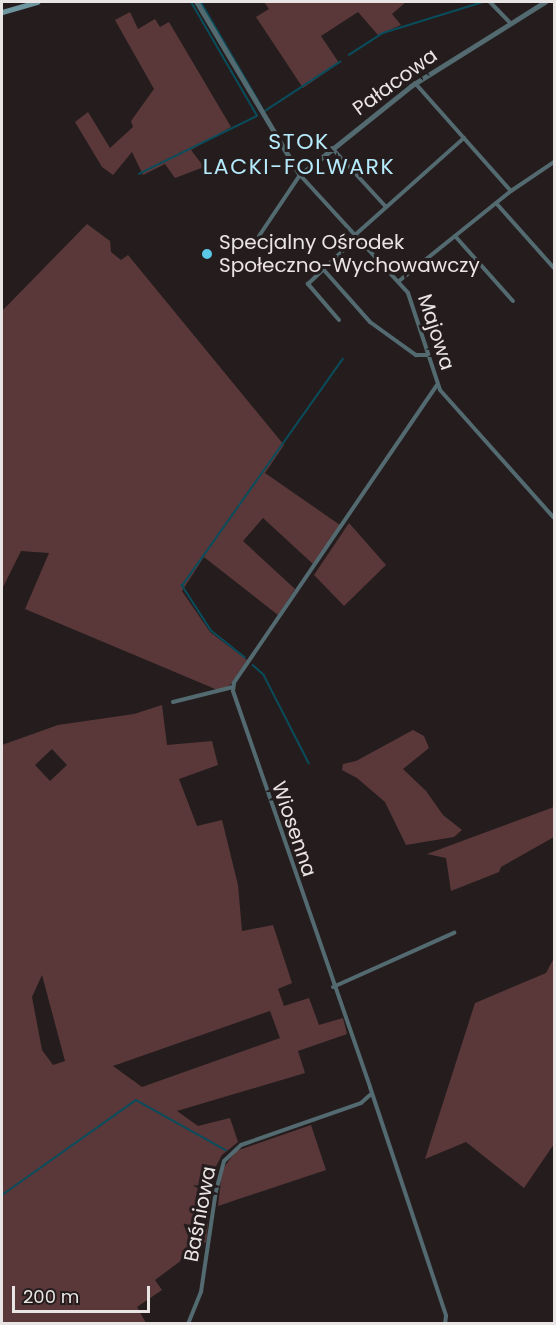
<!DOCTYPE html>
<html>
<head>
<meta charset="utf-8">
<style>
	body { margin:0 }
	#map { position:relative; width:556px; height:1325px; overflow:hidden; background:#251d1d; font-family:Poppins,sans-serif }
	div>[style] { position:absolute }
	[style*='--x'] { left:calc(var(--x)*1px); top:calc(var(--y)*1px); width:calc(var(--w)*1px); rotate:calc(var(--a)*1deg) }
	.green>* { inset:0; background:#5a383a }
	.stream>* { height:1.5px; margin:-0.75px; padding:0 0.75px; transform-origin:0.75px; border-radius:0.75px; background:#094d5c }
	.minor>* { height:4px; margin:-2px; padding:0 2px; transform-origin:2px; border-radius:2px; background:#536a71 }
	.tertiary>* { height:4.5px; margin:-2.25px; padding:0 2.25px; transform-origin:2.25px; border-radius:2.25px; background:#536a71 }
	.secondary>* { height:5px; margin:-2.5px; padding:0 2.5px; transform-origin:2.5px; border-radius:2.5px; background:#6f95a1 }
	.dots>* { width:16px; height:16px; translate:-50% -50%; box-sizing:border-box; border:3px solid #251d1d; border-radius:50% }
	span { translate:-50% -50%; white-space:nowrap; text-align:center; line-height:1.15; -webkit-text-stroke:6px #251d1d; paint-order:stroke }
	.street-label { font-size:20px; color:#eae5e5 }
	.poi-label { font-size:20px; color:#eae5e5 }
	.left { translate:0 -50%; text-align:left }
	.quarter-label { font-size:22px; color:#b5ebfc; letter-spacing:1.5px }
	.frame { position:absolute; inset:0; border:3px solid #eae5e5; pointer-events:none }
	.scale { position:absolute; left:12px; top:1286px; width:138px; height:27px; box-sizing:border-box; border:3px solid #eae5e5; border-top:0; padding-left:8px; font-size:18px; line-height:21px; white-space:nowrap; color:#eae5e5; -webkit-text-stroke:4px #251d1d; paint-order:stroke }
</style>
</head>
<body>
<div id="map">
	<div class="green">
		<div style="clip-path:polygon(264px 2px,342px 3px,406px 2px,392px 14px,401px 25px,378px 35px,358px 12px,321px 36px,339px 63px,303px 88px,256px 17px,269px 9px)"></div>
		<div style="clip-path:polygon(130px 12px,138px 29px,155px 19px,160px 27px,169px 22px,231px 127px,191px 150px,204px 167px,175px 178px,165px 164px,143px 175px,132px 152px,113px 175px,102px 167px,75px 122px,88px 112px,110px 148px,133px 127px,131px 121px,154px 89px,115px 20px)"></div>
		<div style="clip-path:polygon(87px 224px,110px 241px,111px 252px,121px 260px,128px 255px,284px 445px,265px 473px,340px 525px,313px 564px,263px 518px,243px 541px,295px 589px,278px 615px,204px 557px,182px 591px,210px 632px,247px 660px,230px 685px,220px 691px,25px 609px,49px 553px,21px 551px,2px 589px,2px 311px)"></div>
		<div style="clip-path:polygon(349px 523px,386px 565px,344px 606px,314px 575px)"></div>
		<div style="clip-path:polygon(evenodd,162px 705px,167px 745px,212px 741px,218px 765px,179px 779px,197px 826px,222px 820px,238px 885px,242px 931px,273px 925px,292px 983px,278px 989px,284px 1006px,309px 998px,319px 1025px,343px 1018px,347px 1034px,298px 1051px,305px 1073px,177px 1111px,198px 1126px,230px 1118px,238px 1142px,222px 1155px,214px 1170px,206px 1242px,155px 1280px,162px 1290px,137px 1307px,146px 1323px,2px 1323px,2px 745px,58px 725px,134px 714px,162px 705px,52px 749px,67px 765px,50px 781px,35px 765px,52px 749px,162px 705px,42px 975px,65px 1061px,53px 1065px,42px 1050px,32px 997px,42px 975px,162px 705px,270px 1011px,280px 1038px,142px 1087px,113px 1066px,270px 1011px)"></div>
		<div style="clip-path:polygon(413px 730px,424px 736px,429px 748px,403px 769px,426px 791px,443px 815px,462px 830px,454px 837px,406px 845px,385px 802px,357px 778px,342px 770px,343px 764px,356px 761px)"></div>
		<div style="clip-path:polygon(554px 807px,554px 837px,501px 867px,499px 872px,451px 891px,446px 858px,427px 854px)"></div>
		<div style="clip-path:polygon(554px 958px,554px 1144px,524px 1188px,466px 1142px,425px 1159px,475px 1003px,546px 973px)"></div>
		<div style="clip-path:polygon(311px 1125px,326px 1170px,218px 1206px,222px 1170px,236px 1151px)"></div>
	</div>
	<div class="stream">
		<div style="--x:201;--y:2;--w:121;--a:59.8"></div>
		<div style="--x:349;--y:55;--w:40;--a:-32.9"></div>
		<div style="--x:383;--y:33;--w:105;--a:-17.2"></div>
		<div style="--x:265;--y:111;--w:90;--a:-33.2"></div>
		<div style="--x:139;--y:174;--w:131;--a:-26.2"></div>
		<div style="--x:257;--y:116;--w:132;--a:-120.1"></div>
		<div style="--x:245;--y:658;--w:43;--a:-141.5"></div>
		<div style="--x:211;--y:631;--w:54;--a:-122.8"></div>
		<div style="--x:182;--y:586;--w:278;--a:-54.7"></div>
		<div style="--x:253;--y:665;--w:15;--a:42"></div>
		<div style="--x:264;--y:675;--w:99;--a:62.9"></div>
		<div style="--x:2;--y:1195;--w:164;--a:-35.3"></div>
		<div style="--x:136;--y:1100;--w:103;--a:29.1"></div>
	</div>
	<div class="minor">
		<div style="--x:490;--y:2;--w:29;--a:46"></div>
		<div style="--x:415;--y:83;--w:144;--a:48.4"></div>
		<div style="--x:332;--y:148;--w:80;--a:47.5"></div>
		<div style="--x:496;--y:203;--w:87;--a:48.3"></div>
		<div style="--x:355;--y:235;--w:146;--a:-41.7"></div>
		<div style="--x:259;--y:236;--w:73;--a:-56.1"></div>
		<div style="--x:300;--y:175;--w:160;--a:47.5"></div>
		<div style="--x:408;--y:293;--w:102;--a:71.7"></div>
		<div style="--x:440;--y:390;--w:171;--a:48.3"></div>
		<div style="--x:455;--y:236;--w:87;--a:48.3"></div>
		<div style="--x:323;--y:269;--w:71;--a:48.4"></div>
		<div style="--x:370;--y:322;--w:57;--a:35.7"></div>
		<div style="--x:416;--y:355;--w:12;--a:0"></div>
		<div style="--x:399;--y:281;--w:144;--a:-38.8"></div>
		<div style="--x:511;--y:191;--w:52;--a:-34"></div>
		<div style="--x:339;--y:320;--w:48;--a:-130.7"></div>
		<div style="--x:308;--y:284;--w:68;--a:-43.8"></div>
		<div style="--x:437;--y:385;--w:361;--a:124.3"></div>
		<div style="--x:234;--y:683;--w:8;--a:97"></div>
		<div style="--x:233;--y:691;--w:419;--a:70.9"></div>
		<div style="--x:370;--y:1087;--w:241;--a:71.6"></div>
		<div style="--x:446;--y:1316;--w:8;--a:97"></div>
		<div style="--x:173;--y:702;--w:62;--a:-14"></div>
		<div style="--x:333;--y:987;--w:133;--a:-24.1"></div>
		<div style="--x:188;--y:1324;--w:35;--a:-68"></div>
		<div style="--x:201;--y:1292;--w:102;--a:-81.6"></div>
		<div style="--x:216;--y:1191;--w:31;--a:-75"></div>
		<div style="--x:224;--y:1161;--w:23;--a:-43"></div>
		<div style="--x:241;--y:1145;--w:127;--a:-19.3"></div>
		<div style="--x:361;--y:1103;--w:12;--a:-42"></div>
	</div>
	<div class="tertiary">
		<div style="--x:197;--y:2;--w:201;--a:59.2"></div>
		<div style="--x:300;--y:175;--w:142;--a:-38.7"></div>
		<div style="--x:411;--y:86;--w:158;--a:-32.1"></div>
	</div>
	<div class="secondary">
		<div style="--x:2;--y:12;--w:37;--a:-16"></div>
	</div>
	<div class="dots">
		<div style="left:207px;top:254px;background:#5ac8e6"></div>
	</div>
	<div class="street-label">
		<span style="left:395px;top:82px;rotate:-36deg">Pałacowa</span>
		<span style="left:436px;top:332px;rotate:72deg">Majowa</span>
		<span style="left:294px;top:829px;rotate:71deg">Wiosenna</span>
		<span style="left:200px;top:1214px;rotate:-79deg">Baśniowa</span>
	</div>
	<div class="poi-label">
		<span class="left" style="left:219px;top:254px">Specjalny Ośrodek<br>Społeczno-Wychowawczy</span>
	</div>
	<div class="quarter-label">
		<span style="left:299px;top:154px">STOK<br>LACKI-FOLWARK</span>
	</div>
	<div class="frame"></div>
	<div class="scale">200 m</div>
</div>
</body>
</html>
